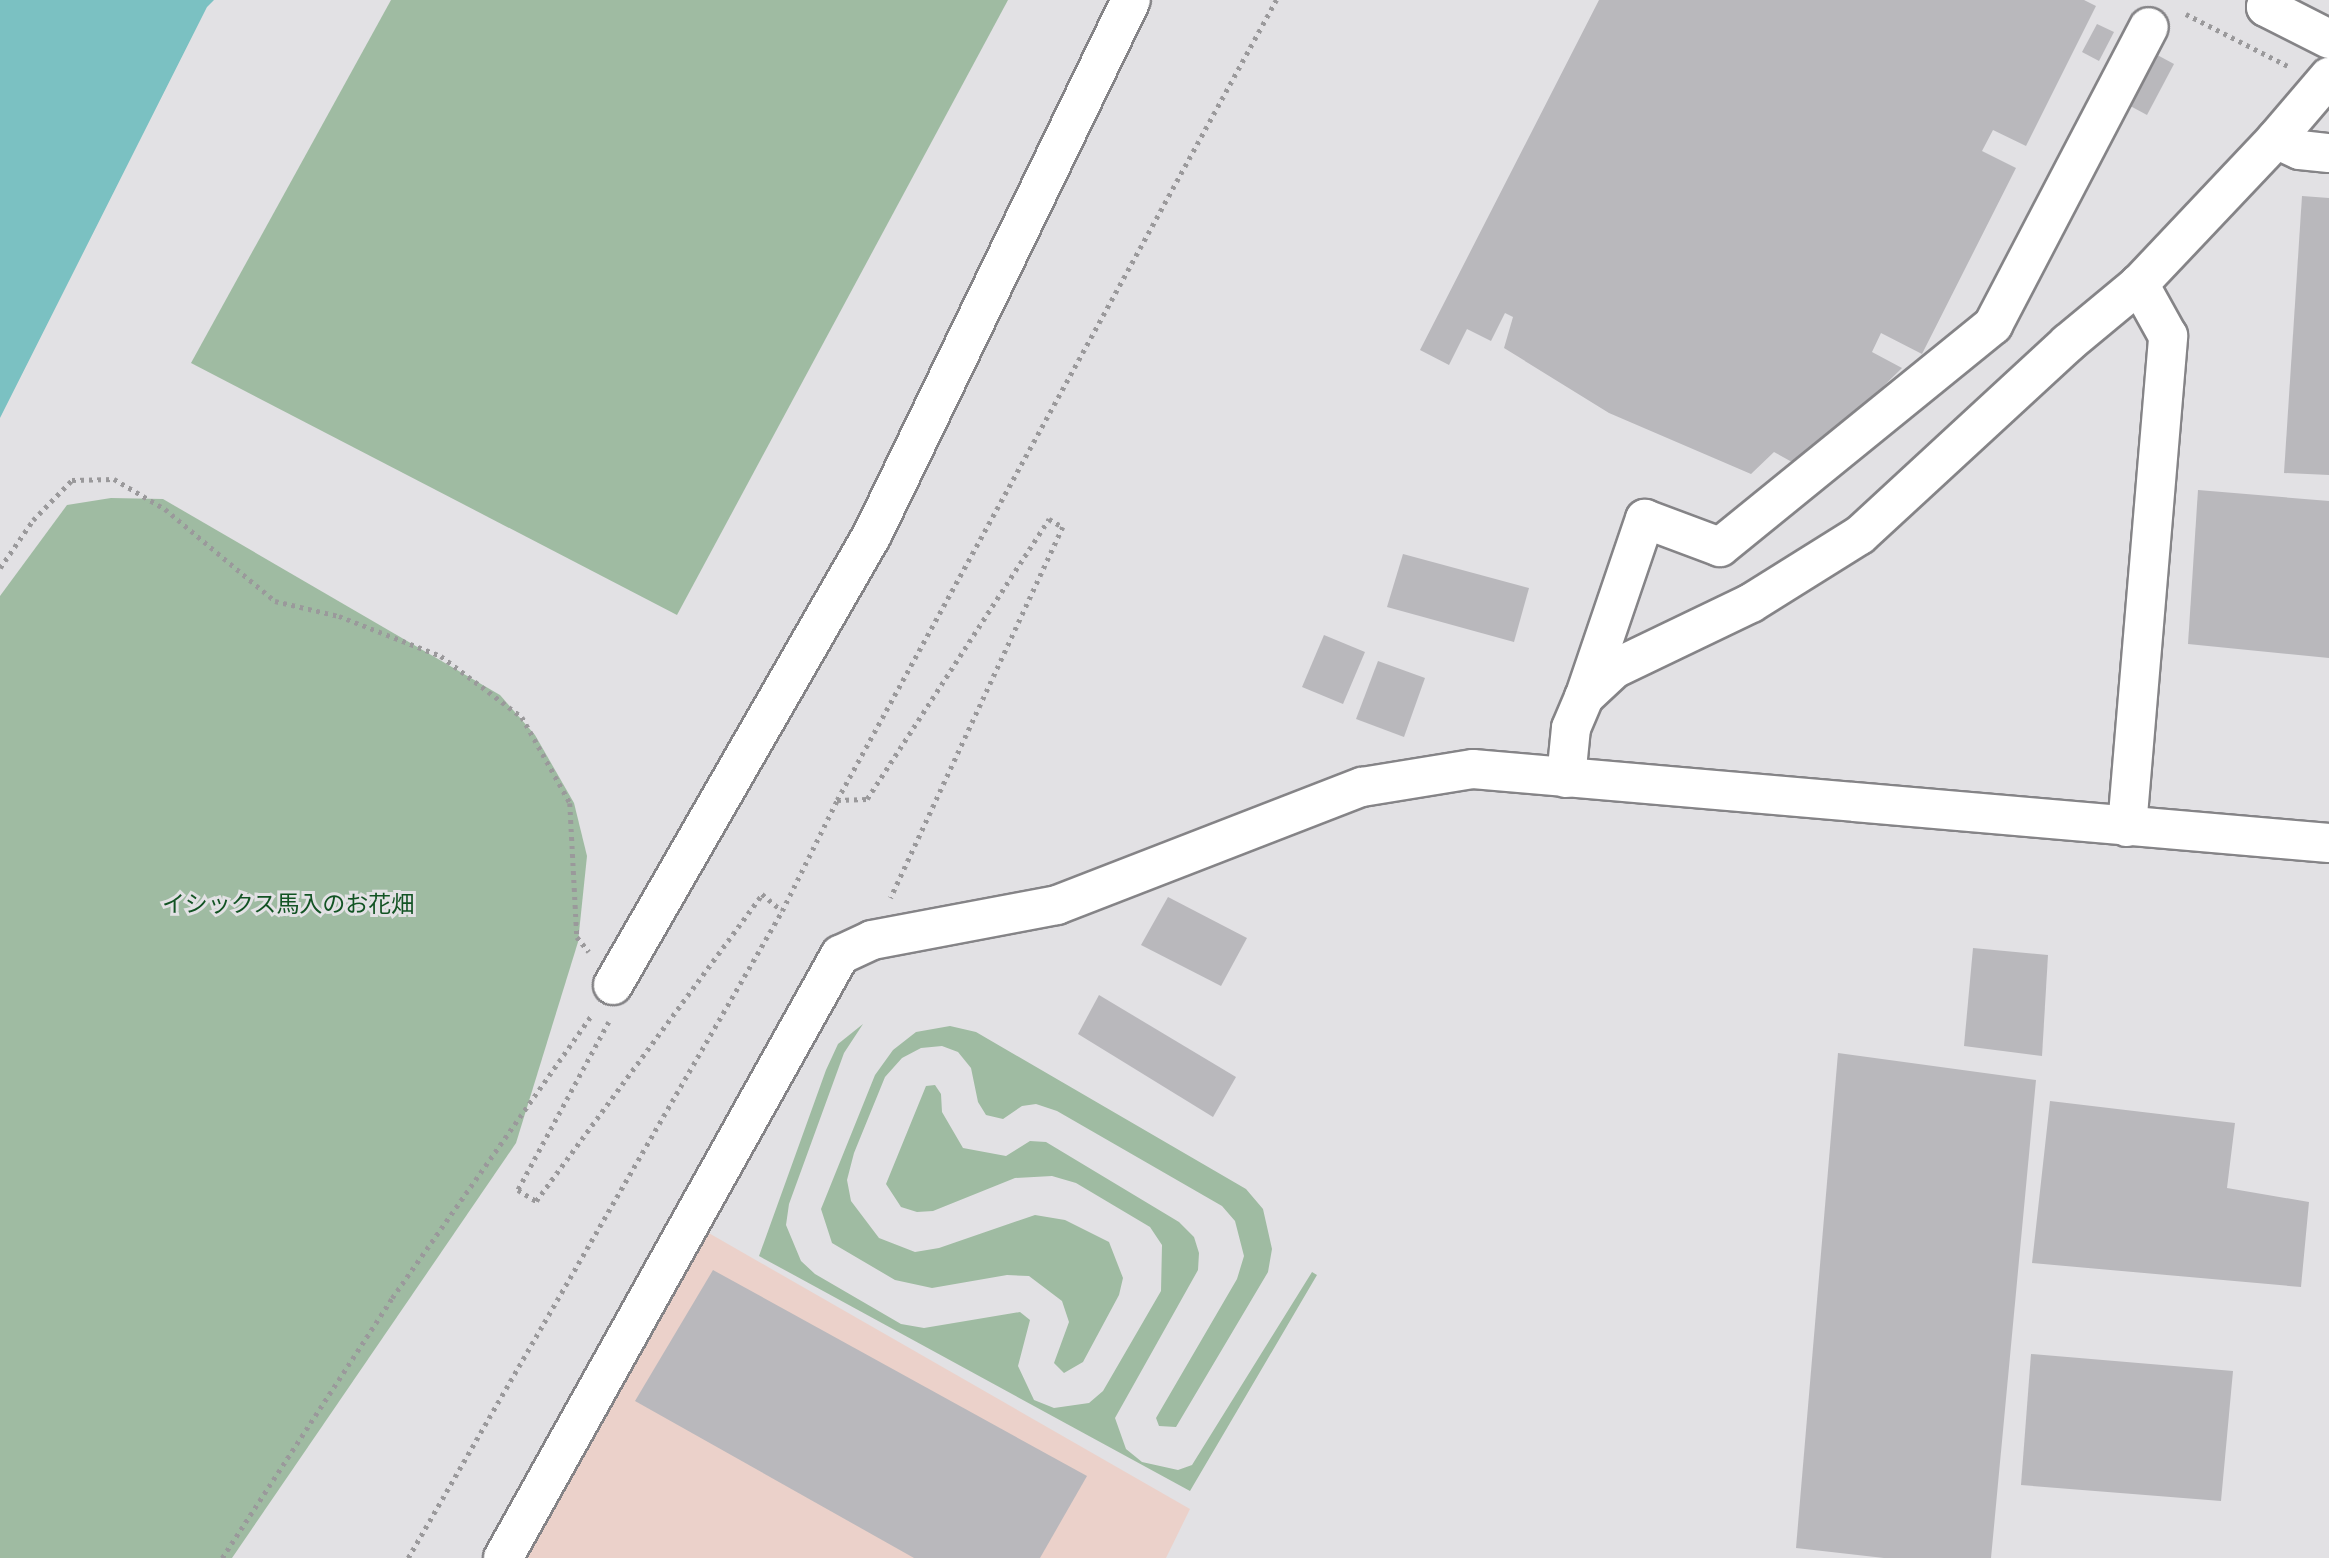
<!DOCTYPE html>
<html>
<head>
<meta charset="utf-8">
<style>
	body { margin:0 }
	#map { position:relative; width:2329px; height:1558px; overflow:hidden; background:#e2e1e4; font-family:"Work Sans","Noto Sans JP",sans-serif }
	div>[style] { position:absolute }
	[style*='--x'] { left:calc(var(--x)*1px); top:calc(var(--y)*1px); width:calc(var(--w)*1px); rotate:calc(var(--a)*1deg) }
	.industrial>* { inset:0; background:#ebd1ca }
	.green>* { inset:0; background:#9fbba2 }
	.water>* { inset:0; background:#7bc1c2 }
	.building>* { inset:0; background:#b9b8bc }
	.path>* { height:4.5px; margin-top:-2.25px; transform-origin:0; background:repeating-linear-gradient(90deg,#9a999b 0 3.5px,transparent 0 8.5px) }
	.roads { filter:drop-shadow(2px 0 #858487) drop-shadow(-2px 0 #858487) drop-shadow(0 2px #858487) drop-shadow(0 -2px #858487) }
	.minor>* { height:38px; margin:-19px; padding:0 19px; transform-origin:19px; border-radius:19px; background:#fff }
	span { translate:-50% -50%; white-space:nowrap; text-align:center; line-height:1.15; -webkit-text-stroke:6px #e2e1e4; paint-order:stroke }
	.park-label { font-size:23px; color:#125323 }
</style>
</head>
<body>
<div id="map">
	<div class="industrial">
		<div style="clip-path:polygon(707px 1232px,1190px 1509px,1166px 1558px,526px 1558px)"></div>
	</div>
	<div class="green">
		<div style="clip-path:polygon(391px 0,1008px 0,677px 615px,191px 363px)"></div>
		<div style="clip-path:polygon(111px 498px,163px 499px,500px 695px,535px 735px,574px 803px,587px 856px,578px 942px,516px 1143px,232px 1558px,0 1558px,0 596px,67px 505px)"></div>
		<div style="clip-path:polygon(863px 1024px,844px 1053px,789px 1204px,786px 1225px,801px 1261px,815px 1274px,901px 1324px,924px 1328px,1020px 1312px,1030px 1320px,1018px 1366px,1034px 1400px,1054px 1408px,1089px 1403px,1103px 1391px,1161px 1291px,1162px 1245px,1150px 1227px,1076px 1183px,1052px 1176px,1015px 1178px,933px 1211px,917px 1212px,901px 1207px,886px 1184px,926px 1086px,935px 1085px,941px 1094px,942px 1112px,963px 1148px,1006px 1156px,1030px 1141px,1046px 1142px,1179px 1222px,1194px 1237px,1199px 1253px,1198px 1270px,1115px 1418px,1126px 1449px,1142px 1462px,1178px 1470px,1192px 1465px,1312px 1272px,1317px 1275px,1190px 1491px,759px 1256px,826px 1070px,838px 1044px)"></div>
		<div style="clip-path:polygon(950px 1026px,976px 1032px,1246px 1189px,1263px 1209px,1272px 1249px,1268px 1272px,1176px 1427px,1159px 1426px,1156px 1418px,1237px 1279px,1244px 1256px,1235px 1221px,1222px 1206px,1057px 1111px,1036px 1104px,1022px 1106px,1003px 1119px,986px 1115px,978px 1102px,971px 1068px,958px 1052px,942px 1046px,921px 1048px,902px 1058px,885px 1077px,854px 1153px,847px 1180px,851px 1201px,879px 1238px,915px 1252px,939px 1248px,1035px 1215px,1065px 1220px,1109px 1242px,1123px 1278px,1119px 1295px,1083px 1362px,1064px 1373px,1054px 1363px,1069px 1322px,1062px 1301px,1029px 1276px,1007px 1275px,932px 1288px,895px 1280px,832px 1243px,821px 1209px,875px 1075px,893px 1050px,916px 1032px)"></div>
	</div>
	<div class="water">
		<div style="clip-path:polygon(0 0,214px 0,207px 7px,0 418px)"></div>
	</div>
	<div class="building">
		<div style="clip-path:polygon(1599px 0,2084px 0,2096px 6px,2026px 146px,1993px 130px,1982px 151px,2016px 168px,1922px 354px,1881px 333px,1872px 352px,1902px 368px,1801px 467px,1774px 452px,1751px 474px,1609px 413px,1504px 348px,1513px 317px,1505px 313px,1491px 341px,1467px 329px,1449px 365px,1420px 350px)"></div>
		<div style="clip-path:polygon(2097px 24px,2114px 32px,2099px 61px,2082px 52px)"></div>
		<div style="clip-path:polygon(2148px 50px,2174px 64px,2147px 115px,2121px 101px)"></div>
		<div style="clip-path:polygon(2302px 196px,2329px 198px,2329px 475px,2284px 473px)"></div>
		<div style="clip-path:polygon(2198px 490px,2329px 501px,2329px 658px,2188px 644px)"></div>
		<div style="clip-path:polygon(1403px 554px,1529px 588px,1514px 642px,1387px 607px)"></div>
		<div style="clip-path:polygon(1324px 635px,1365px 652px,1343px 704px,1302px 687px)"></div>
		<div style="clip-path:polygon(1378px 661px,1425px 678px,1404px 737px,1356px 719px)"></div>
		<div style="clip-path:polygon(1168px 897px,1247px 938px,1221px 986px,1141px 945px)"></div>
		<div style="clip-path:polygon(1973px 948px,2048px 955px,2042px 1056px,1964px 1046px)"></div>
		<div style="clip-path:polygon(1099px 995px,1236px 1077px,1213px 1117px,1078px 1034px)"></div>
		<div style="clip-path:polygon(1838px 1053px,2036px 1080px,1991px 1558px,1884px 1558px,1796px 1548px)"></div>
		<div style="clip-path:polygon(2050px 1101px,2235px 1123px,2227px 1188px,2309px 1202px,2301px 1287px,2032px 1263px)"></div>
		<div style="clip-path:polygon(713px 1270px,1087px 1476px,1040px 1558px,914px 1558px,635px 1401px)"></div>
		<div style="clip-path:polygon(2031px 1354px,2233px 1371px,2221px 1501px,2021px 1485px)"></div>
	</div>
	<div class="path">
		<div style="--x:2186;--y:14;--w:114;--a:27"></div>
		<div style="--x:0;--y:568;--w:58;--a:-55.5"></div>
		<div style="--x:33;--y:520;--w:56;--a:-45.7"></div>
		<div style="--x:72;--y:480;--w:42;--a:-1.4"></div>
		<div style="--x:114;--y:479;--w:59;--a:30.5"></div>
		<div style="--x:165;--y:509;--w:143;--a:39.9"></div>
		<div style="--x:275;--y:601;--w:66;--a:13.2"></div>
		<div style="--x:339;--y:616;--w:110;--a:21.4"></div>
		<div style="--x:441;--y:656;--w:101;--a:37"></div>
		<div style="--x:522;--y:717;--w:98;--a:60.8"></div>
		<div style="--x:570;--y:803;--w:134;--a:87"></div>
		<div style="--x:577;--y:937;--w:19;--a:51"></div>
		<div style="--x:837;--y:800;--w:30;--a:-2"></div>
		<div style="--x:867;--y:799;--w:334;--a:-57"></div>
		<div style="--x:1049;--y:519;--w:16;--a:30"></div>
		<div style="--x:1063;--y:527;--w:409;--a:114.9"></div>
		<div style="--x:609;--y:1022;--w:191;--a:118.4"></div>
		<div style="--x:518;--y:1190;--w:21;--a:31"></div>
		<div style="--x:536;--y:1201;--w:381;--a:-53.6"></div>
		<div style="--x:762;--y:894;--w:26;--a:40"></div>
		<div style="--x:222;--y:1558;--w:311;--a:-56.8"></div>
		<div style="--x:392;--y:1298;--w:347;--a:-54.8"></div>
		<div style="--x:408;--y:1558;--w:747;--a:-59.97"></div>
		<div style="--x:782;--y:911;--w:124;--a:-63.6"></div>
		<div style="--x:837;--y:800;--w:913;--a:-61.24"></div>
	</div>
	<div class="roads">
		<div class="minor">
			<div style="--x:2270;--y:0;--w:8;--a:120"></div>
			<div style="--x:2266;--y:7;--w:71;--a:26.9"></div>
			<div style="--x:2276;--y:139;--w:26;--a:25"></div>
			<div style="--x:2300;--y:150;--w:29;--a:6"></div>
			<div style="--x:1586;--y:692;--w:183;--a:-71.2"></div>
			<div style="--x:1645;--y:519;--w:80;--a:20.5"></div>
			<div style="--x:1720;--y:547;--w:352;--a:-39.1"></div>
			<div style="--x:1993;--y:325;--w:336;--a:-62.4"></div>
			<div style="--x:1566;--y:778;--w:50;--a:-84.3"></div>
			<div style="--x:1571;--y:728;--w:34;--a:-67"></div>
			<div style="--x:1584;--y:697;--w:41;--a:-43"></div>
			<div style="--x:1614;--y:669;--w:152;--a:-25.7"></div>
			<div style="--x:1751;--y:603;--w:128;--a:-32"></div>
			<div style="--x:1860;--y:535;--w:283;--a:-42.7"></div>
			<div style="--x:2068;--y:343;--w:92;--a:-39.7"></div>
			<div style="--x:2139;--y:284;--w:199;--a:-46.6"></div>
			<div style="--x:2276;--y:139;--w:82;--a:-49.5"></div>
			<div style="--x:2127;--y:827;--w:493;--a:-85.2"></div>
			<div style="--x:2168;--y:336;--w:60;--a:-119.1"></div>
			<div style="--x:613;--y:985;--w:519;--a:-60.08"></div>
			<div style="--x:872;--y:535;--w:594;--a:-64.17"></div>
			<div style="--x:503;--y:1558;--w:691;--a:-60.8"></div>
			<div style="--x:840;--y:955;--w:35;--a:-25"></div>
			<div style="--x:872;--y:940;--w:188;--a:-10.7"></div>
			<div style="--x:1057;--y:905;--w:327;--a:-21.2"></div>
			<div style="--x:1362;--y:787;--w:112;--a:-9.2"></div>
			<div style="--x:1473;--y:769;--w:859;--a:4.94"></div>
		</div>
	</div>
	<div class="park-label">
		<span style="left:288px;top:905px">イシックス馬入のお花畑</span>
	</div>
</div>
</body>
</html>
